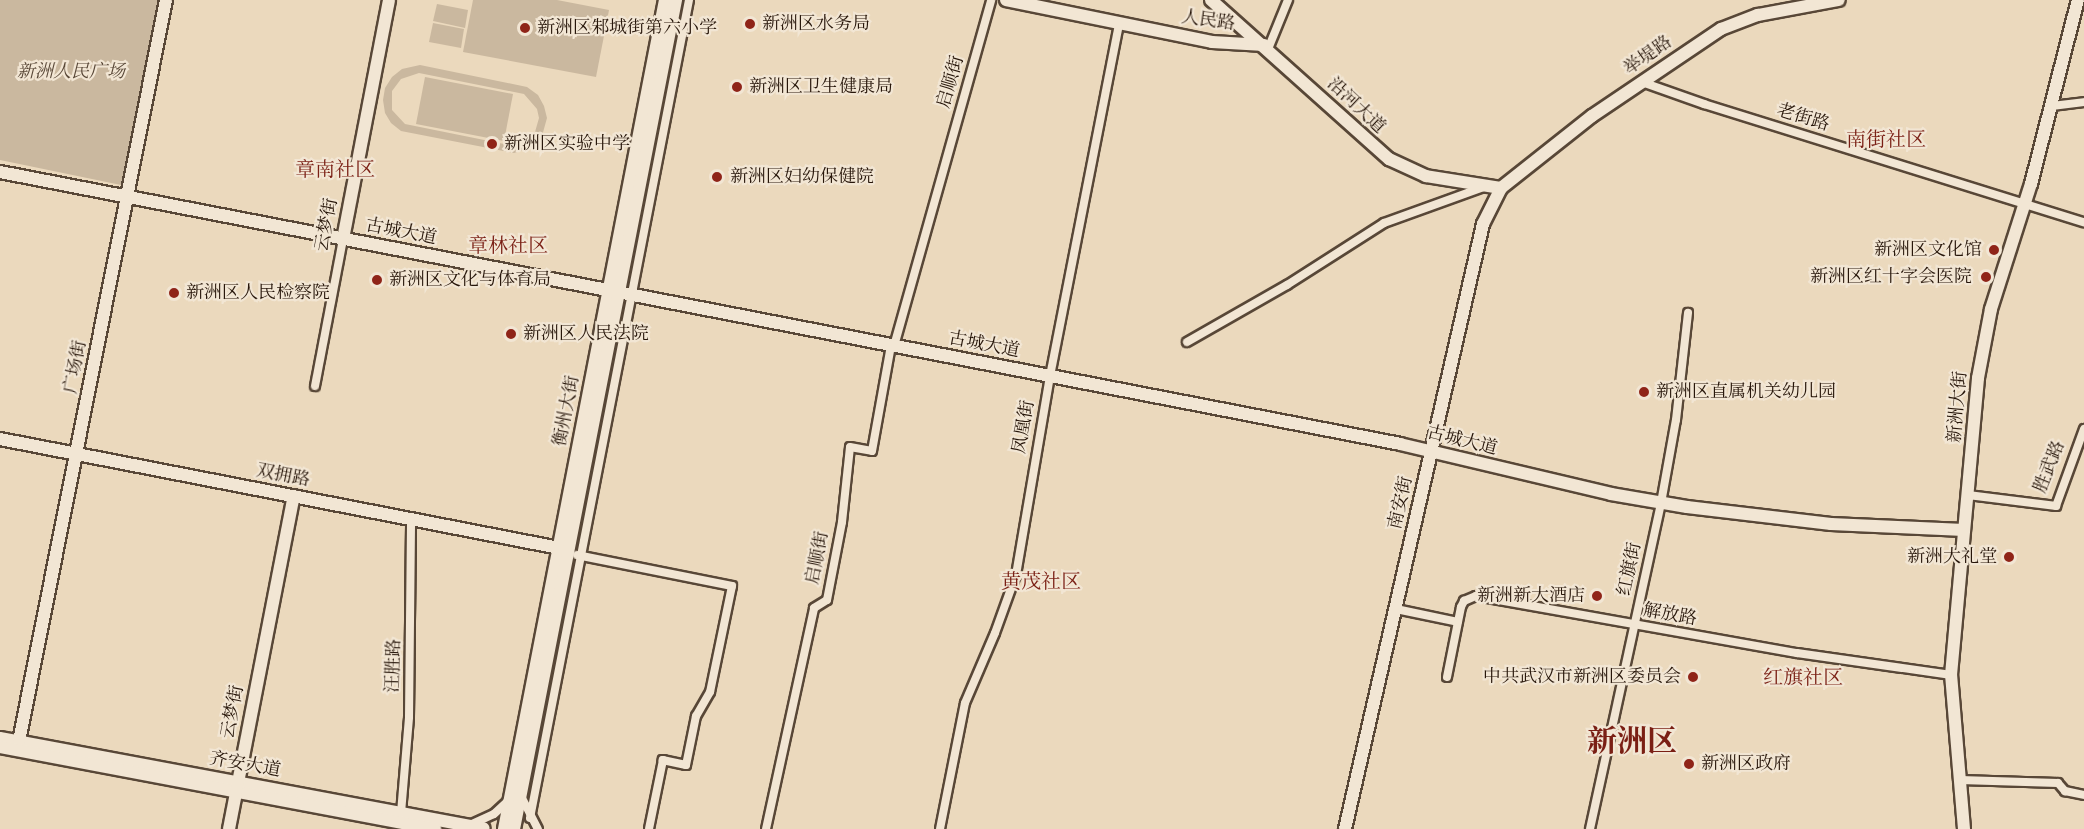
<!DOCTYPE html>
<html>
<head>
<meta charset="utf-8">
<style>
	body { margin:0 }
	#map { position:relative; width:2084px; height:829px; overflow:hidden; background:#ebd9bd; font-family:"IM FELL Double Pica","Noto Serif SC",serif }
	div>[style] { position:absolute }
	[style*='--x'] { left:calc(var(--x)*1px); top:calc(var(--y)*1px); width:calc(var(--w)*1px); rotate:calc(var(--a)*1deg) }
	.green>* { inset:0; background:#cab89f }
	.roads { filter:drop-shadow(2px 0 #584737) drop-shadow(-2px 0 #584737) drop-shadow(0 2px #584737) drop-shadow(0 -2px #584737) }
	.street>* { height:8px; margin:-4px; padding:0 4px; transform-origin:4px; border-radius:4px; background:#f2e6d4 }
	.secondary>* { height:12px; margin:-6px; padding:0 6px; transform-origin:6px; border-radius:6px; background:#f2e6d4 }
	.dots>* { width:16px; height:16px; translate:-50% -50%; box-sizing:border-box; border:3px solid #f2e6d4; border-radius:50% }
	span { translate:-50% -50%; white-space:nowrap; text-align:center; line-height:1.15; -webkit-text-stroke:4.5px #f2e6d4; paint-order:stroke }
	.street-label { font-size:18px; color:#27160a }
	.poi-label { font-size:18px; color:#27160a }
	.left { translate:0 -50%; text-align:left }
	.right { translate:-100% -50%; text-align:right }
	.park-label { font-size:18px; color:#584737; font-style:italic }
	.neighbourhood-label { font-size:20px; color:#7a1f14 }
	.town-label { font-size:30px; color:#7a1f14; font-weight:700 }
</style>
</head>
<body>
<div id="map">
	<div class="green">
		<div style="clip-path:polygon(0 0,158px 0,121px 185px,0 160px)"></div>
		<div style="clip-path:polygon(473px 0,557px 0,609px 10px,596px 77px,463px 52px)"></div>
		<div style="clip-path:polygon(437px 4px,468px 10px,465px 28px,433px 21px)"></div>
		<div style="clip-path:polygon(433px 23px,464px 29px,461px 48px,429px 42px)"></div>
		<div style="clip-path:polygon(evenodd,420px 65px,527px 87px,538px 95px,544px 106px,547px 118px,542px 136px,530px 148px,514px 153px,401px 131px,391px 123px,385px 113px,383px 100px,385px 88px,392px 77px,402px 69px,420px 65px,419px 73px,524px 94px,537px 109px,539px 118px,535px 132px,526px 142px,509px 145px,405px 124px,392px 110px,392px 91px,401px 79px,419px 73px)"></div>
		<div style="clip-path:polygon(425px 77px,513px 94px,504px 141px,416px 124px)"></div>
	</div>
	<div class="roads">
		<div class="street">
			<div style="--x:1268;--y:49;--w:53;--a:-67.8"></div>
			<div style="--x:1642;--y:82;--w:66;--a:19.5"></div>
			<div style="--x:1704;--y:104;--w:398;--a:17.3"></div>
			<div style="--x:2052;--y:106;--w:32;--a:-7"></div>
			<div style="--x:1187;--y:342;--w:115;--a:-29.7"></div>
			<div style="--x:1287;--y:285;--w:115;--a:-32.6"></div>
			<div style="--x:1384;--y:223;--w:109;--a:-19.9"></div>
			<div style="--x:894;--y:346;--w:359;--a:-74.3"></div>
			<div style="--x:315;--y:386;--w:150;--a:-79.2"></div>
			<div style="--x:1968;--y:495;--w:89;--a:7.1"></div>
			<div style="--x:2056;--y:506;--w:82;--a:-70"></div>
			<div style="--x:577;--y:555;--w:158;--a:11.3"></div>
			<div style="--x:732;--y:586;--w:108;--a:101.7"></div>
			<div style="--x:710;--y:692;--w:28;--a:120"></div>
			<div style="--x:696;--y:716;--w:50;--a:101.5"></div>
			<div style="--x:686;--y:765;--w:24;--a:-168"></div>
			<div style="--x:663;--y:760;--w:70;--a:101.5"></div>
			<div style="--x:1396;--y:609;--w:63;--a:11.8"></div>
			<div style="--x:1447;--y:677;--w:71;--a:-78.7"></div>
			<div style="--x:1461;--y:607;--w:7;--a:-63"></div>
			<div style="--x:1464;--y:601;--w:13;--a:-23"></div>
			<div style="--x:1476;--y:596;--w:326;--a:10.1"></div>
			<div style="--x:1797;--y:653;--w:156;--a:8.1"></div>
			<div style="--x:1960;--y:780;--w:98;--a:1.8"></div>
			<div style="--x:2058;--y:783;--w:11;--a:49"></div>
			<div style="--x:2065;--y:791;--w:19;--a:12"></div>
			<div style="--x:522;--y:798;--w:35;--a:63"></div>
			<div style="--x:401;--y:813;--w:96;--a:-85.2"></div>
			<div style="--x:409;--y:717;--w:198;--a:-89.4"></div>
			<div style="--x:530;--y:818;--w:833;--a:-79"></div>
			<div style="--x:470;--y:825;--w:26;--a:-25"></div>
			<div style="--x:494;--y:814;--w:21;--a:-43"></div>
			<div style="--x:766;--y:829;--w:226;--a:-77.7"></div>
			<div style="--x:814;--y:608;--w:15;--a:-32"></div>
			<div style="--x:827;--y:600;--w:79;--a:-79.1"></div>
			<div style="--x:842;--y:522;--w:75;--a:-83.9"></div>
			<div style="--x:850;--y:447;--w:22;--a:10"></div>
			<div style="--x:872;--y:451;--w:108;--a:-79.8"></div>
			<div style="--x:940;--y:829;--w:128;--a:-78.8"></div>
			<div style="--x:965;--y:703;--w:76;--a:-66.8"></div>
			<div style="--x:995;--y:633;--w:62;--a:-70.1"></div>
			<div style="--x:1016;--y:575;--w:202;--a:-80.3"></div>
			<div style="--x:1050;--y:376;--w:360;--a:-78.9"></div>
			<div style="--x:1590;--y:829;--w:334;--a:-77.7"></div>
			<div style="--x:1661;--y:503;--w:84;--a:-79.8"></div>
			<div style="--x:1676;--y:420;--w:108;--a:-83.6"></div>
		</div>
		<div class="secondary">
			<div style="--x:1006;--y:0;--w:210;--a:11.5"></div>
			<div style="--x:1212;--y:42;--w:52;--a:3.3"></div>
			<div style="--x:1211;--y:0;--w:239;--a:41.8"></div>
			<div style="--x:1389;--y:159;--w:41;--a:24.7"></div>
			<div style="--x:1426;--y:176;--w:76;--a:9.1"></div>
			<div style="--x:0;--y:172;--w:1426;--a:10.99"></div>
			<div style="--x:1400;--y:444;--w:217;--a:13.3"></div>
			<div style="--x:1611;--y:494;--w:77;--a:9.7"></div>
			<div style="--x:1687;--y:507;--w:145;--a:6.7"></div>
			<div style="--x:1831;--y:524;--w:133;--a:2.6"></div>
			<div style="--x:343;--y:239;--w:243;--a:-79.1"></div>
			<div style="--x:0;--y:439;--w:570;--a:11.03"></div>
			<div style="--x:0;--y:738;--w:492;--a:10.6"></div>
			<div style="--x:19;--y:741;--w:755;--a:-78.78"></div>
			<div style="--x:0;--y:747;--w:443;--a:10.7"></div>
			<div style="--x:229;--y:829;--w:339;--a:-79"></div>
			<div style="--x:504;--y:829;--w:844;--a:-79.01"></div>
			<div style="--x:514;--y:829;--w:845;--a:-78.94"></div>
			<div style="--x:1345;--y:829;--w:621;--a:-77.15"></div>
			<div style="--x:1483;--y:224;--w:40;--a:-63.4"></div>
			<div style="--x:1501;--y:188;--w:116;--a:-38.4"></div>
			<div style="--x:1592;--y:116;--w:156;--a:-34"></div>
			<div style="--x:1721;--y:29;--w:40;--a:-21"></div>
			<div style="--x:1758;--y:15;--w:82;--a:-10.5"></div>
			<div style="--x:1964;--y:829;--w:155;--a:-94.8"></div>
			<div style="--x:1951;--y:675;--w:298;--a:-84.8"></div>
			<div style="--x:1978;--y:378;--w:70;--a:-79.3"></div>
			<div style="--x:1991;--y:309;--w:131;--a:-72.3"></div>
			<div style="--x:2031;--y:184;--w:190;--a:-75.7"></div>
		</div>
	</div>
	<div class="dots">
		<div style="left:750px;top:24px;background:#8f2418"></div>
		<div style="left:525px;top:28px;background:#8f2418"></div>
		<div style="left:737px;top:87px;background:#8f2418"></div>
		<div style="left:492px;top:144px;background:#8f2418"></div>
		<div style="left:717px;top:177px;background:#8f2418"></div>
		<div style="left:1994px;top:250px;background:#8f2418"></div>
		<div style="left:1986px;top:277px;background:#8f2418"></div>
		<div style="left:377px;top:280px;background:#8f2418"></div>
		<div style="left:174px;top:293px;background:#8f2418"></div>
		<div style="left:511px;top:334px;background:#8f2418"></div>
		<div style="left:1644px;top:392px;background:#8f2418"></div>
		<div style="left:2009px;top:557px;background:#8f2418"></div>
		<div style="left:1597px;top:596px;background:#8f2418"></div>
		<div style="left:1693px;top:677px;background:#8f2418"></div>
		<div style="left:1689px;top:764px;background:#8f2418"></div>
	</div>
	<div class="street-label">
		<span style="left:1208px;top:21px;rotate:8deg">人民路</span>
		<span style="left:1648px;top:56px;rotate:-35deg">举堤路</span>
		<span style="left:951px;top:82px;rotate:-74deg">启顺街</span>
		<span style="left:1356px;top:106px;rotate:43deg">沿河大道</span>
		<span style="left:1803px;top:118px;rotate:17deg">老街路</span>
		<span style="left:327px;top:225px;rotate:-79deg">云梦街</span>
		<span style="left:401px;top:232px;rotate:11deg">古城大道</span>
		<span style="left:984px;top:345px;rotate:11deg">古城大道</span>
		<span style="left:76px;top:367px;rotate:-79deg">广场街</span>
		<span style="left:1958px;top:407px;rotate:-85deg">新洲大街</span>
		<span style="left:567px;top:411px;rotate:-79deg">衡州大街</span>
		<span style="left:1024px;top:427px;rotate:-80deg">凤凰街</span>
		<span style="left:1462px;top:441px;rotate:14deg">古城大道</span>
		<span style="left:2050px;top:467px;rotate:-68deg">胜武路</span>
		<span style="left:283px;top:476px;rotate:11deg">双拥路</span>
		<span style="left:1401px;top:503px;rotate:-77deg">南安街</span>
		<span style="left:818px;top:558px;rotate:-79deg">启顺街</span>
		<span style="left:1630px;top:569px;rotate:-78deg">红旗街</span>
		<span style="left:1670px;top:615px;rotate:10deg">解放路</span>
		<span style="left:394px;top:666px;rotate:-88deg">汪胜路</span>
		<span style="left:233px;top:712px;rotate:-79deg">云梦街</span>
		<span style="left:245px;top:765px;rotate:10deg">齐安大道</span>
	</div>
	<div class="poi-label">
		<span class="left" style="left:762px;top:24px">新洲区水务局</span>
		<span class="left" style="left:537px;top:28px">新洲区邾城街第六小学</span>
		<span class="left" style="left:749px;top:87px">新洲区卫生健康局</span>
		<span class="left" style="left:504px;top:144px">新洲区实验中学</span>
		<span class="left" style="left:730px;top:177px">新洲区妇幼保健院</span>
		<span class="right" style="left:1982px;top:250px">新洲区文化馆</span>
		<span class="right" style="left:1972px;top:277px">新洲区红十字会医院</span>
		<span class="left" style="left:389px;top:280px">新洲区文化与体育局</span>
		<span class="left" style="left:186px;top:293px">新洲区人民检察院</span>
		<span class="left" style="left:523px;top:334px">新洲区人民法院</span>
		<span class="left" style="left:1656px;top:392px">新洲区直属机关幼儿园</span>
		<span class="right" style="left:1997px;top:557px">新洲大礼堂</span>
		<span class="right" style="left:1585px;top:596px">新洲新大酒店</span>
		<span class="right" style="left:1681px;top:677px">中共武汉市新洲区委员会</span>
		<span class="left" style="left:1701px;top:764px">新洲区政府</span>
	</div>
	<div class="park-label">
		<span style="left:71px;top:72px">新洲人民广场</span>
	</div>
	<div class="neighbourhood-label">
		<span style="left:1886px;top:139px">南街社区</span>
		<span style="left:335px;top:169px">章南社区</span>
		<span style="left:508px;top:245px">章林社区</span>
		<span style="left:1041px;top:581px">黄茂社区</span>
		<span style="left:1803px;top:677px">红旗社区</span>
	</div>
	<div class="town-label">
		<span style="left:1632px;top:742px">新洲区</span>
	</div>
</div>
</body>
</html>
